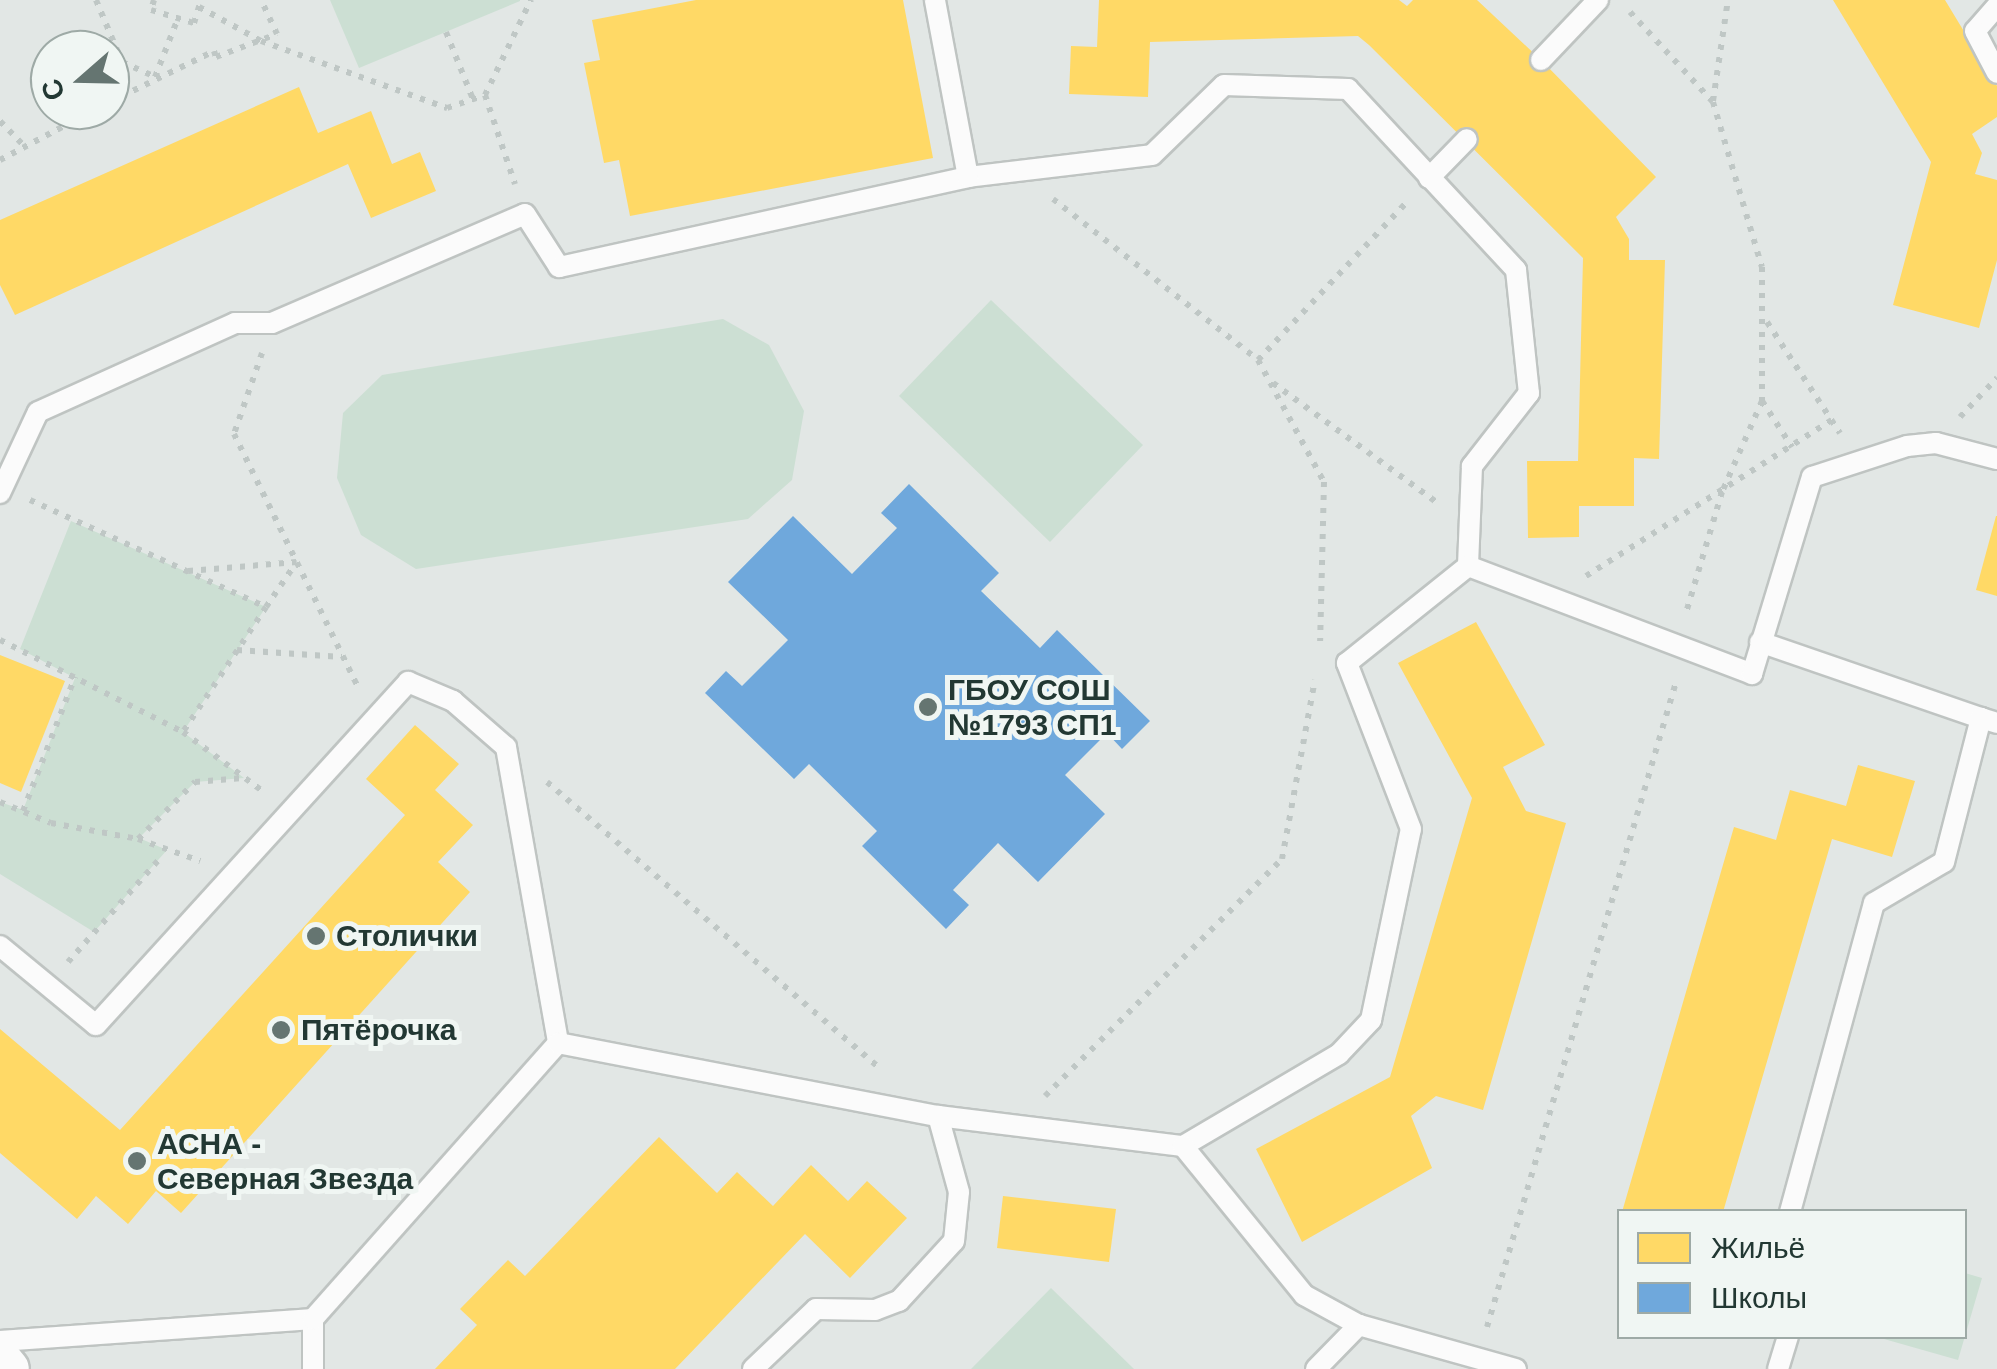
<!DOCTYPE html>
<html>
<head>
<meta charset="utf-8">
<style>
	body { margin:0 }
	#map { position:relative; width:1997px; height:1369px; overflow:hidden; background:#e2e7e5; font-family:Arial,sans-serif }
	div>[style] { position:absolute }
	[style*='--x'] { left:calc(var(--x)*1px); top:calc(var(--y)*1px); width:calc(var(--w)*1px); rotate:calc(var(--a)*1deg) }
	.green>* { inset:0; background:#ccdfd3 }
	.homes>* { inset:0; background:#ffd966 }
	.schools>* { inset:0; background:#6fa8dc }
	.path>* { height:6px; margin-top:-3px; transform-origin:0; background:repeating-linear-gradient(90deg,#bfc7c5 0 5px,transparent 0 13px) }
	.roads { filter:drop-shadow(2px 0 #bfc4c2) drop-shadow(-2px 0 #bfc4c2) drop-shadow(0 2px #bfc4c2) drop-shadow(0 -2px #bfc4c2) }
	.lane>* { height:20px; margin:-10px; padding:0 10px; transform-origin:10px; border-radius:10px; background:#fbfbfb }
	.street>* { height:40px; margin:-20px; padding:0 20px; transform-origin:20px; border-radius:20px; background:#fbfbfb }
	.dots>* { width:28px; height:28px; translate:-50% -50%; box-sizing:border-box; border:5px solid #f0f6f3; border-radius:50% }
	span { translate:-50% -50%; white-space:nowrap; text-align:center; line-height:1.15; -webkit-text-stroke:10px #f0f6f3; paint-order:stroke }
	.poi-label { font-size:30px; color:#223833; font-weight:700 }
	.left { translate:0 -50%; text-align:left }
	.legend { position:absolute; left:1617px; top:1209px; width:350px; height:130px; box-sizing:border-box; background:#f0f6f3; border:2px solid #9eaaa6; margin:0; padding:12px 18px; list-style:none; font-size:30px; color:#223833 }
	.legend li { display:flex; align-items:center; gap:20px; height:50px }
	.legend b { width:50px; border:2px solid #9eaaa6 }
	.north { position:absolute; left:30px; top:30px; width:100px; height:100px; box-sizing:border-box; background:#f0f6f3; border:2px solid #9eaaa6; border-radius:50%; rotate:250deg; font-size:28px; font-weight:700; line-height:40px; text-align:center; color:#223833 }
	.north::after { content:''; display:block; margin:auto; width:35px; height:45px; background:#657571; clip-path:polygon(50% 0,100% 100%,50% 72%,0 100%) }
</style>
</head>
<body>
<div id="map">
	<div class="green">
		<div style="clip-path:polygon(330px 0,520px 0,520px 1px,359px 68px)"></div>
		<div style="clip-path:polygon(991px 300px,1143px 445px,1050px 542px,899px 396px)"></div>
		<div style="clip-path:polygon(723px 319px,769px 345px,804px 411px,792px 480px,748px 519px,416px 569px,361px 535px,337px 478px,343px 413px,382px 375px)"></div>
		<div style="clip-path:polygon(71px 521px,266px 607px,183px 732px,244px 778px,195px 782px,139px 838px,167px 850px,94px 932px,0 874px,0 802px,23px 810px,75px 678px,20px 649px)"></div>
		<div style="clip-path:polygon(1965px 1273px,1982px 1278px,1958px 1360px,1877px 1337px,1964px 1336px)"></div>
		<div style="clip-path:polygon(1051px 1288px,1134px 1369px,971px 1369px)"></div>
	</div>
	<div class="homes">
		<div style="clip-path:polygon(696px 0,903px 0,933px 158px,630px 216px,619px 160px,604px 163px,584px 63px,600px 60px,592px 20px)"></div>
		<div style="clip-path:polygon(1099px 0,1399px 0,1407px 6px,1413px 0,1477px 0,1541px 60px,1656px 177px,1616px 217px,1629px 239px,1629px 260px,1665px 260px,1659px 459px,1634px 458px,1634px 506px,1579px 506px,1579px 537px,1528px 538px,1527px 461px,1578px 461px,1583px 258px,1369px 45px,1358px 36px,1150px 42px,1148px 97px,1069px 94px,1071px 46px,1097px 47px)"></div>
		<div style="clip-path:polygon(1833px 0,1945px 0,1997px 86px,1997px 117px,1972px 134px,1982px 153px,1975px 174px,1997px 180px,1997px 260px,1979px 328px,1893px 305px,1931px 162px)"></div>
		<div style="clip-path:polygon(299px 87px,318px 133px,371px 111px,392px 164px,420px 152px,436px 191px,371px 218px,348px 164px,15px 315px,0 285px,0 220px)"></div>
		<div style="clip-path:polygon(1996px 516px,1997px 516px,1997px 596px,1976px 590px)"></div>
		<div style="clip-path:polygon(1476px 622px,1545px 745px,1503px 767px,1526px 811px,1566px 823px,1483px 1110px,1436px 1096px,1411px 1116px,1432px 1168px,1302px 1242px,1256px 1149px,1390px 1077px,1472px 798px,1398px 663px)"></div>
		<div style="clip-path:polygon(0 655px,65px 681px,21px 792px,0 783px)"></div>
		<div style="clip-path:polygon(415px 725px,459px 764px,435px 790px,473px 825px,438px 862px,470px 892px,181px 1213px,156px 1191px,128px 1224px,96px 1196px,77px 1219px,0 1153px,0 1029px,120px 1130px,405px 815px,366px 779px)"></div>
		<div style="clip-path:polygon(1858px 765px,1915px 781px,1892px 857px,1832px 839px,1723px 1212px,1622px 1212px,1734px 827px,1776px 840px,1790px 790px,1846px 806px)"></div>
		<div style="clip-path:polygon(659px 1137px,717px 1193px,737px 1172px,773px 1206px,811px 1165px,848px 1201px,867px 1181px,907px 1218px,850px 1278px,805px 1234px,675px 1369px,435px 1369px,477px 1325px,460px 1309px,508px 1260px,525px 1276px)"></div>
		<div style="clip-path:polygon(1003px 1196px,1116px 1209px,1109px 1262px,997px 1248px)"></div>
	</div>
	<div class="schools">
		<div style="clip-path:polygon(909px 484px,999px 573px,981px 591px,1040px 648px,1057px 630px,1150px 721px,1122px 749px,1107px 733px,1065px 775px,1105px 814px,1038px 882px,998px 843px,953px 890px,969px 905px,946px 929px,862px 846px,877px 831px,809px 764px,794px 779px,705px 693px,726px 671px,742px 686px,788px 640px,728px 582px,793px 516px,852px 574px,897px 528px,881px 513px)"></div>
	</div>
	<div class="path">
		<div style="--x:96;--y:0;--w:67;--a:67.2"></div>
		<div style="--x:122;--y:62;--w:36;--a:24"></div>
		<div style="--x:155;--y:77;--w:63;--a:-68.7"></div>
		<div style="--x:154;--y:0;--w:10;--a:107"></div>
		<div style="--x:151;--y:10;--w:45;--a:16.8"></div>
		<div style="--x:194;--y:23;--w:24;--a:-73"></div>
		<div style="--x:199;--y:7;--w:71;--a:28.7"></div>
		<div style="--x:261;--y:41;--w:198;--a:19.8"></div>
		<div style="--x:447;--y:108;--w:40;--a:-18.9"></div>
		<div style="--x:485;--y:95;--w:94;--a:71.4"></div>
		<div style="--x:1630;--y:12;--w:122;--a:47.3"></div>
		<div style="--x:1713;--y:102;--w:172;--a:73.5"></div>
		<div style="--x:1762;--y:267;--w:134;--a:90"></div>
		<div style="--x:1762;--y:401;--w:99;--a:113.7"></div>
		<div style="--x:1722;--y:492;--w:129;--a:106.6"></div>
		<div style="--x:446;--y:32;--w:72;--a:68.1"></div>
		<div style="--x:485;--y:95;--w:106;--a:-64.2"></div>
		<div style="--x:1713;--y:101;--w:102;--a:-81.6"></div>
		<div style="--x:110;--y:102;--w:116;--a:-26.1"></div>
		<div style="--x:214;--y:51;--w:6;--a:72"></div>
		<div style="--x:216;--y:57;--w:65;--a:-20.7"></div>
		<div style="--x:277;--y:34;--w:38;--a:-115"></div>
		<div style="--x:0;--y:121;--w:36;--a:46"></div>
		<div style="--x:0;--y:160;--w:106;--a:-28"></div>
		<div style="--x:1053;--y:199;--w:261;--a:38.1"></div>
		<div style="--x:1258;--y:360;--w:139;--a:61.6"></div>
		<div style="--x:1324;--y:482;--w:159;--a:91.4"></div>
		<div style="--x:1767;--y:322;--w:133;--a:56.7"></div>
		<div style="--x:262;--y:353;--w:86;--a:109.1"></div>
		<div style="--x:234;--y:434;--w:282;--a:63.9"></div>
		<div style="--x:1258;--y:360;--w:219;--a:-46.7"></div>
		<div style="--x:1273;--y:383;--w:202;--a:36.1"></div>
		<div style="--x:1762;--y:401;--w:55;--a:56.9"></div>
		<div style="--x:1960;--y:417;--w:54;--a:-46.5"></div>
		<div style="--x:30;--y:500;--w:259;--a:24.4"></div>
		<div style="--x:266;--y:607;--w:150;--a:123.6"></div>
		<div style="--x:183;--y:732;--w:102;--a:36.6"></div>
		<div style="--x:188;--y:571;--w:109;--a:-4.7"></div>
		<div style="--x:1586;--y:576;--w:291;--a:-32.4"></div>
		<div style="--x:266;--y:607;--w:53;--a:-55.7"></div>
		<div style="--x:0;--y:640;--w:205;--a:26.7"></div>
		<div style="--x:237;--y:650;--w:105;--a:3.8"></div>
		<div style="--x:547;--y:782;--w:438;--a:40.7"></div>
		<div style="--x:0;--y:802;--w:55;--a:22.4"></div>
		<div style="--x:51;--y:823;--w:88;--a:10.4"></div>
		<div style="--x:138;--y:839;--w:66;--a:19.5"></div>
		<div style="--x:23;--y:811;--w:144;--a:-68.8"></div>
		<div style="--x:138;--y:839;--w:81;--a:-45"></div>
		<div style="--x:195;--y:782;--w:48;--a:-4.8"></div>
		<div style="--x:68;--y:962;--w:142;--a:-48.4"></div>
		<div style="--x:1045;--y:1096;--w:335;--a:-45"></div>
		<div style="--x:1282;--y:859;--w:182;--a:-79.6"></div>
		<div style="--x:1487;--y:1327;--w:672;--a:-73.67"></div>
	</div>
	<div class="roads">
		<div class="lane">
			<div style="--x:1997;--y:6;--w:33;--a:131"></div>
			<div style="--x:1975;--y:31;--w:47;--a:62.4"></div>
			<div style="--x:1541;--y:60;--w:83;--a:-46.5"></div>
			<div style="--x:968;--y:177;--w:185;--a:-6.8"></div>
			<div style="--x:1152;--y:155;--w:100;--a:-44.2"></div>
			<div style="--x:1224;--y:85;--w:124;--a:1.8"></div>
			<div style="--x:1348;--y:89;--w:247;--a:47.1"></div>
			<div style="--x:1516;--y:270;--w:124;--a:84"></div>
			<div style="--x:1529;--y:393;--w:93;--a:128"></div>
			<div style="--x:1472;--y:466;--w:100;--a:92.3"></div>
			<div style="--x:1429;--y:178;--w:54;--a:-45.7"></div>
			<div style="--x:0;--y:493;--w:89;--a:-64.9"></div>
			<div style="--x:38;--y:412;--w:216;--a:-24.3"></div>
			<div style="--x:235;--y:323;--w:37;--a:0"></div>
			<div style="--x:272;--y:323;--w:275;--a:-23.3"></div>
			<div style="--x:525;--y:214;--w:63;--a:57.3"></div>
			<div style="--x:559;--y:267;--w:419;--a:-12.4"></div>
			<div style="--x:968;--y:177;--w:180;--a:-100.6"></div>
			<div style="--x:1760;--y:642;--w:234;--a:19"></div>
			<div style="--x:0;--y:946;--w:124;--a:39.5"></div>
			<div style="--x:96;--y:1025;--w:464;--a:-47.7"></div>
			<div style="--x:408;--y:682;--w:49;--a:22.9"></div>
			<div style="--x:453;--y:701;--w:70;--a:41"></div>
			<div style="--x:506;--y:747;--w:301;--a:80"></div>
			<div style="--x:1183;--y:1146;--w:181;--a:-30.5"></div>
			<div style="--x:1339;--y:1054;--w:47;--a:-46.7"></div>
			<div style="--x:1371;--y:1020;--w:195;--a:-78.2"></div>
			<div style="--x:1411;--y:829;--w:178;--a:-111.1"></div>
			<div style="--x:1347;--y:663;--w:155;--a:-38.7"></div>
			<div style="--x:1468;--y:566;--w:304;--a:20.8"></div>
			<div style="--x:1752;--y:674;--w:206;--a:-73.1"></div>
			<div style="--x:1812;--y:477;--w:100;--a:-18.1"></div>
			<div style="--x:1907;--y:446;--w:29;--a:-6"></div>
			<div style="--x:1936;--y:443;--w:63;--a:14.7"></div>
			<div style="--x:1790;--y:1212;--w:320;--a:-74.8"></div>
			<div style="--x:1874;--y:903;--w:81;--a:-30.4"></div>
			<div style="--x:1944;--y:862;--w:149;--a:-75.6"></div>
			<div style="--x:1981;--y:718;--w:17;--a:17"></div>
			<div style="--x:313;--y:1319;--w:50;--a:90"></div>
			<div style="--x:0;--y:1341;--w:314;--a:-4"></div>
			<div style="--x:313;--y:1319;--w:369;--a:-48.4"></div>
			<div style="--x:558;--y:1043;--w:387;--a:10.9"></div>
			<div style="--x:938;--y:1116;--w:247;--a:7"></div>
			<div style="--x:1183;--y:1146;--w:192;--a:50.9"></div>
			<div style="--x:1304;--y:1295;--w:63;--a:28.6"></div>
			<div style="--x:1359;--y:1325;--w:163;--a:15.7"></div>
			<div style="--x:753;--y:1369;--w:87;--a:-43.6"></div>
			<div style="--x:816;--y:1309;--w:59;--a:1"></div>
			<div style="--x:875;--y:1310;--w:26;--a:-21"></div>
			<div style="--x:899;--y:1301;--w:81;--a:-47.5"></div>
			<div style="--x:954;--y:1241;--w:49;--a:-84.2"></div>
			<div style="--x:959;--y:1192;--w:79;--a:-105.4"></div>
			<div style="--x:1316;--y:1369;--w:62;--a:-45.7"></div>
			<div style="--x:1778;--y:1369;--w:34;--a:-73"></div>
		</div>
		<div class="street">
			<div style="--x:0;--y:1358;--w:14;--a:51"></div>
		</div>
	</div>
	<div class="dots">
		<div style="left:928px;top:707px;background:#657571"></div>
		<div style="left:316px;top:936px;background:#657571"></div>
		<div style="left:281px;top:1030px;background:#657571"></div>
		<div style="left:137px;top:1161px;background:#657571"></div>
	</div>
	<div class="poi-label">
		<span class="left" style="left:948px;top:707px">ГБОУ СОШ<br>№1793 СП1</span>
		<span class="left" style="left:336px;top:936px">Столички</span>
		<span class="left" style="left:301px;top:1030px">Пятёрочка</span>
		<span class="left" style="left:157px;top:1161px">АСНА -<br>Северная Звезда</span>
	</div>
	<ul class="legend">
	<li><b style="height:28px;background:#ffd966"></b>Жильё</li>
	<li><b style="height:28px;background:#6fa8dc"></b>Школы</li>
	</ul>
	<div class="north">С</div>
</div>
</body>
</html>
